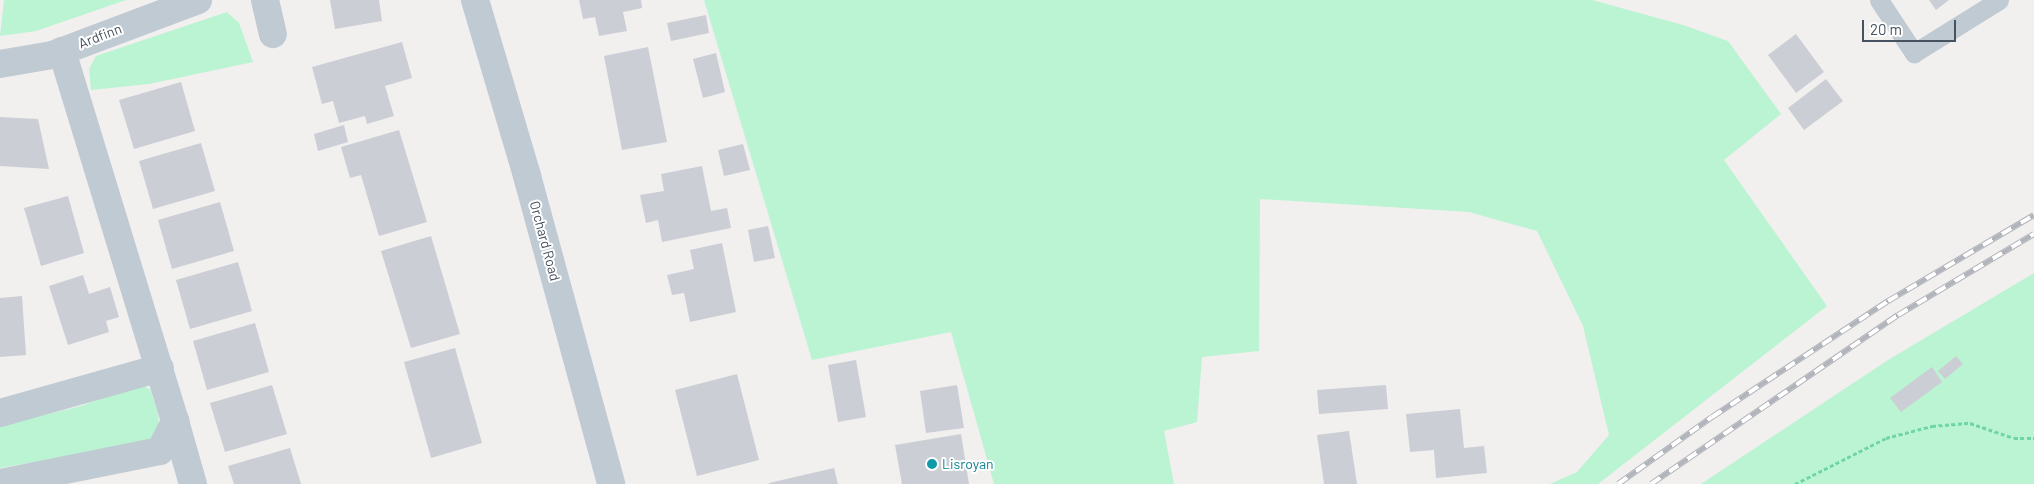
<!DOCTYPE html>
<html>
<head>
<meta charset="utf-8">
<style>
	body { margin:0 }
	#map { position:relative; width:2034px; height:484px; overflow:hidden; background:#f2efef; font-family:Barlow,sans-serif }
	div>[style] { position:absolute }
	[style*='--x'] { left:calc(var(--x)*1px); top:calc(var(--y)*1px); width:calc(var(--w)*1px); rotate:calc(var(--a)*1deg) }
	.green>* { inset:0; background:#baf4d2 }
	.building>* { inset:0; background:#cbced5 }
	.path>* { height:3px; margin-top:-1.5px; transform-origin:0; background:repeating-linear-gradient(90deg,#6fd5a5 0 4px,transparent 0 6.5px) }
	.service>* { height:19px; margin:-9.5px; padding:0 9.5px; transform-origin:9.5px; border-radius:9.5px; background:#bfcad3 }
	.minor>* { height:28px; margin:-14px; padding:0 14px; transform-origin:14px; border-radius:14px; background:#bfcad3 }
	.rail>* { height:5.5px; margin-top:-2.75px; transform-origin:0; background:repeating-linear-gradient(90deg,#fff 0 11px,#b1b5bb 0 22px); box-sizing:border-box; border-block:1px solid #b1b5bb }
	.dots>* { width:14px; height:14px; translate:-50% -50%; box-sizing:border-box; border:2px solid #fff; border-radius:50% }
	span { translate:-50% -50%; white-space:nowrap; text-align:center; line-height:1.15; -webkit-text-stroke:4px #fff; paint-order:stroke }
	.street-label { font-size:14px; color:#46525f }
	.culture-label { font-size:14px; color:#0d838f }
	.left { translate:0 -50%; text-align:left }
	.scale { position:absolute; left:1862px; top:20px; width:94px; height:22px; box-sizing:border-box; border:2px solid #46525f; border-top:0; padding-left:6px; font-size:15px; line-height:18px; white-space:nowrap; color:#46525f; -webkit-text-stroke:4px #fff; paint-order:stroke }
</style>
</head>
<body>
<div id="map">
	<div class="green">
		<div style="clip-path:polygon(4px 0,126px 0,36px 31px,0 36px)"></div>
		<div style="clip-path:polygon(704px 0,1592px 0,1683px 25px,1728px 41px,1781px 114px,1724px 160px,1827px 306px,1598px 484px,1550px 484px,1577px 472px,1609px 435px,1583px 326px,1537px 231px,1469px 212px,1260px 199px,1259px 351px,1202px 357px,1197px 422px,1164px 431px,1174px 484px,994px 484px,951px 332px,812px 360px)"></div>
		<div style="clip-path:polygon(227px 12px,239px 23px,253px 62px,149px 84px,91px 90px,89px 69px,96px 56px)"></div>
		<div style="clip-path:polygon(2034px 273px,2034px 484px,1701px 484px,1888px 360px)"></div>
		<div style="clip-path:polygon(139px 384px,150px 389px,158px 413px,159px 426px,154px 437px,147px 442px,0 468px,0 426px,81px 406px)"></div>
	</div>
	<div class="building">
		<div style="clip-path:polygon(330px 0,379px 0,382px 21px,335px 29px)"></div>
		<div style="clip-path:polygon(579px 0,641px 0,642px 8px,623px 12px,627px 31px,599px 36px,595px 17px,583px 19px)"></div>
		<div style="clip-path:polygon(1929px 0,1949px 0,1936px 10px)"></div>
		<div style="clip-path:polygon(706px 15px,709px 33px,671px 41px,667px 23px)"></div>
		<div style="clip-path:polygon(1796px 34px,1824px 72px,1796px 93px,1768px 55px)"></div>
		<div style="clip-path:polygon(402px 42px,412px 78px,385px 86px,394px 116px,367px 124px,365px 116px,339px 123px,333px 101px,322px 104px,312px 67px)"></div>
		<div style="clip-path:polygon(648px 47px,667px 142px,622px 150px,604px 56px)"></div>
		<div style="clip-path:polygon(716px 53px,725px 92px,703px 98px,693px 59px)"></div>
		<div style="clip-path:polygon(1826px 79px,1843px 101px,1804px 130px,1788px 108px)"></div>
		<div style="clip-path:polygon(181px 82px,195px 131px,134px 149px,119px 100px)"></div>
		<div style="clip-path:polygon(0 117px,38px 119px,49px 169px,0 166px)"></div>
		<div style="clip-path:polygon(344px 125px,348px 142px,318px 151px,314px 134px)"></div>
		<div style="clip-path:polygon(399px 130px,427px 222px,379px 236px,361px 175px,350px 178px,341px 147px)"></div>
		<div style="clip-path:polygon(201px 143px,215px 191px,153px 209px,139px 161px)"></div>
		<div style="clip-path:polygon(743px 144px,750px 170px,724px 176px,718px 150px)"></div>
		<div style="clip-path:polygon(702px 166px,711px 211px,727px 208px,731px 228px,662px 242px,658px 220px,646px 223px,640px 195px,664px 191px,661px 174px)"></div>
		<div style="clip-path:polygon(68px 196px,84px 253px,41px 266px,24px 208px)"></div>
		<div style="clip-path:polygon(220px 202px,234px 251px,172px 269px,158px 220px)"></div>
		<div style="clip-path:polygon(768px 226px,775px 258px,754px 262px,748px 230px)"></div>
		<div style="clip-path:polygon(431px 236px,460px 334px,411px 348px,381px 251px)"></div>
		<div style="clip-path:polygon(722px 243px,736px 312px,690px 322px,684px 293px,672px 295px,667px 275px,694px 269px,690px 250px)"></div>
		<div style="clip-path:polygon(238px 262px,252px 311px,190px 329px,176px 280px)"></div>
		<div style="clip-path:polygon(83px 275px,89px 294px,110px 287px,119px 317px,106px 321px,109px 332px,68px 345px,49px 286px)"></div>
		<div style="clip-path:polygon(22px 296px,26px 355px,0 357px,0 298px)"></div>
		<div style="clip-path:polygon(255px 323px,269px 372px,207px 390px,193px 341px)"></div>
		<div style="clip-path:polygon(455px 348px,482px 443px,431px 458px,404px 362px)"></div>
		<div style="clip-path:polygon(1956px 356px,1963px 364px,1945px 379px,1938px 371px)"></div>
		<div style="clip-path:polygon(856px 360px,866px 417px,838px 422px,828px 365px)"></div>
		<div style="clip-path:polygon(1932px 367px,1942px 382px,1901px 412px,1890px 398px)"></div>
		<div style="clip-path:polygon(737px 374px,759px 460px,697px 476px,675px 390px)"></div>
		<div style="clip-path:polygon(272px 385px,287px 434px,225px 452px,210px 403px)"></div>
		<div style="clip-path:polygon(957px 385px,964px 428px,926px 433px,920px 391px)"></div>
		<div style="clip-path:polygon(1386px 385px,1388px 409px,1319px 414px,1317px 390px)"></div>
		<div style="clip-path:polygon(1460px 409px,1464px 448px,1484px 446px,1487px 473px,1436px 478px,1434px 450px,1410px 452px,1406px 414px)"></div>
		<div style="clip-path:polygon(1349px 431px,1357px 484px,1324px 484px,1317px 435px)"></div>
		<div style="clip-path:polygon(961px 434px,969px 484px,902px 484px,895px 445px)"></div>
		<div style="clip-path:polygon(290px 448px,301px 484px,234px 484px,228px 466px)"></div>
		<div style="clip-path:polygon(834px 468px,838px 484px,769px 484px,769px 483px)"></div>
	</div>
	<div class="path">
		<div style="--x:1795;--y:484;--w:102;--a:-26.8"></div>
		<div style="--x:1886;--y:438;--w:48;--a:-14.6"></div>
		<div style="--x:1932;--y:426;--w:38;--a:-5"></div>
		<div style="--x:1970;--y:423;--w:46;--a:18.8"></div>
		<div style="--x:2014;--y:438;--w:20;--a:0"></div>
	</div>
	<div class="service">
		<div style="--x:1879;--y:0;--w:64;--a:56.6"></div>
		<div style="--x:1914;--y:53;--w:100;--a:-31.9"></div>
	</div>
	<div class="minor">
		<div style="--x:265;--y:0;--w:35;--a:77"></div>
		<div style="--x:475;--y:0;--w:184;--a:73.5"></div>
		<div style="--x:527;--y:176;--w:319;--a:74.7"></div>
		<div style="--x:0;--y:64;--w:53;--a:-9.8"></div>
		<div style="--x:52;--y:55;--w:156;--a:-20.6"></div>
		<div style="--x:0;--y:413;--w:166;--a:-15.7"></div>
		<div style="--x:175;--y:421;--w:66;--a:74.1"></div>
		<div style="--x:0;--y:483;--w:163;--a:-11.3"></div>
		<div style="--x:160;--y:451;--w:34;--a:-63"></div>
		<div style="--x:175;--y:421;--w:387;--a:-107"></div>
	</div>
	<div class="rail">
		<div style="--x:1618;--y:484;--w:115;--a:-35.5"></div>
		<div style="--x:1712;--y:417;--w:211;--a:-33.4"></div>
		<div style="--x:1888;--y:301;--w:169;--a:-30.5"></div>
		<div style="--x:1651;--y:484;--w:299;--a:-34.4"></div>
		<div style="--x:1898;--y:315;--w:158;--a:-30.8"></div>
	</div>
	<div class="dots">
		<div style="left:932px;top:464px;background:#0f9aa8"></div>
	</div>
	<div class="street-label">
		<span style="left:100px;top:36px;rotate:-21deg">Ardfinn</span>
		<span style="left:545px;top:241px;rotate:75deg">Orchard Road</span>
	</div>
	<div class="culture-label">
		<span class="left" style="left:942px;top:464px">Lisroyan</span>
	</div>
	<div class="scale">20 m</div>
</div>
</body>
</html>
